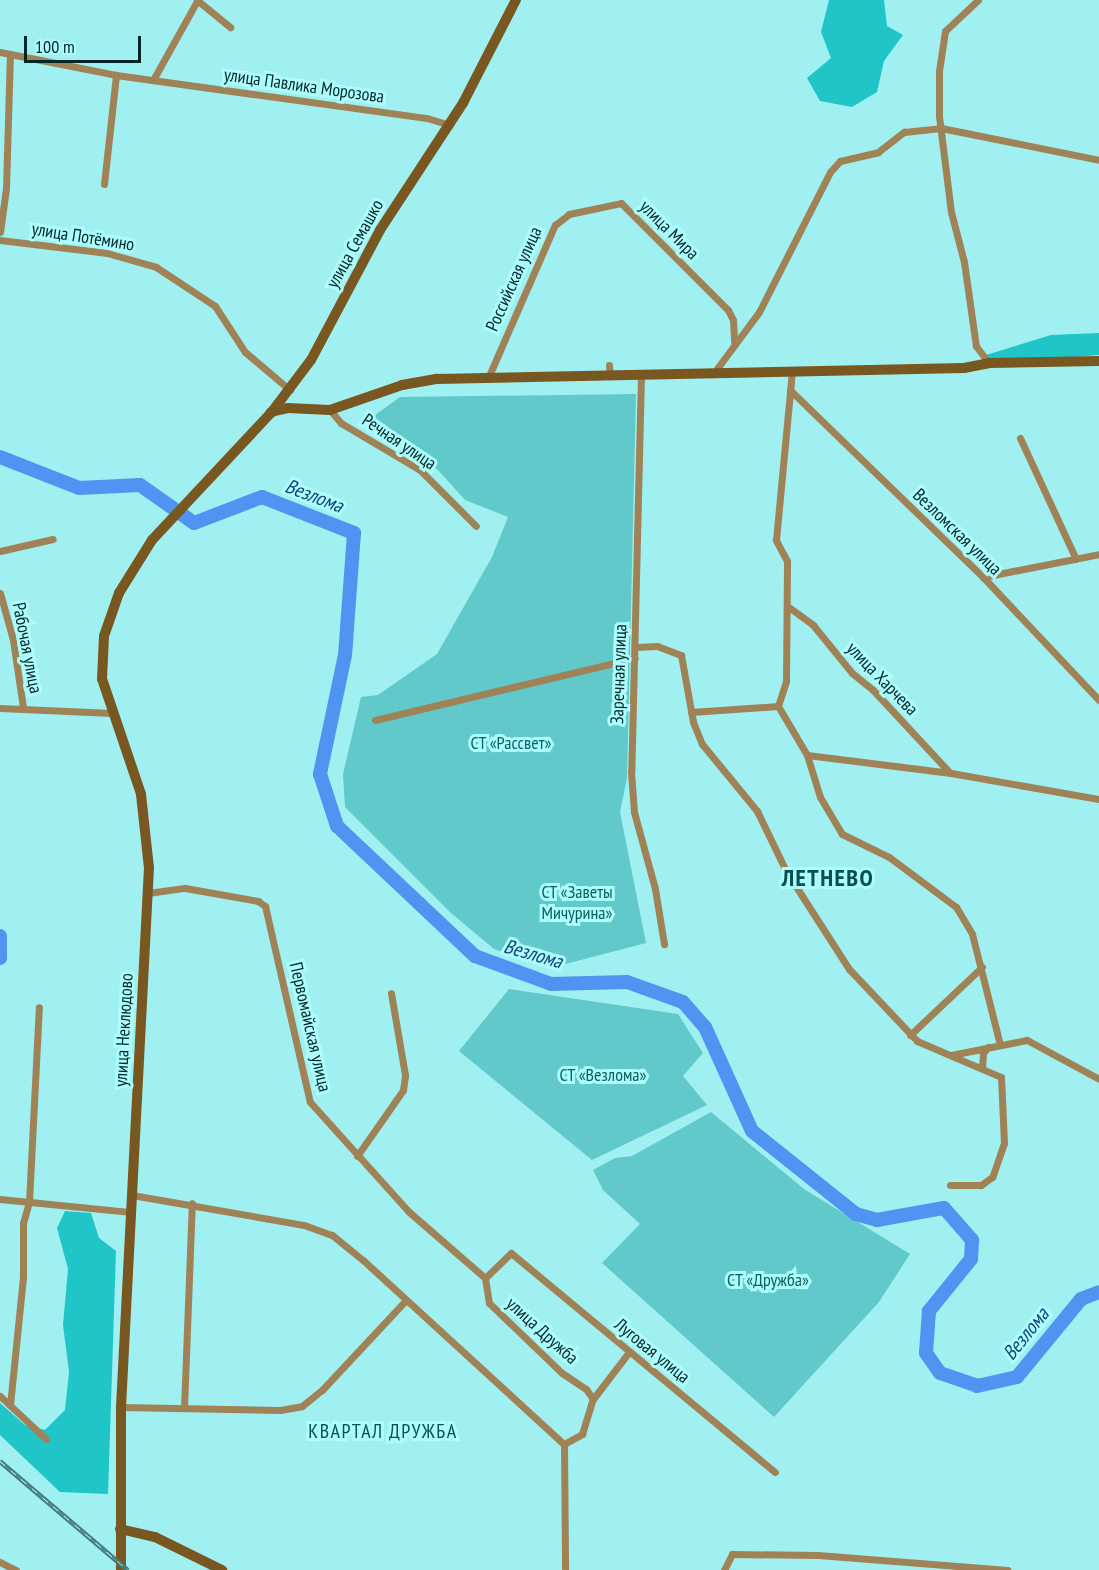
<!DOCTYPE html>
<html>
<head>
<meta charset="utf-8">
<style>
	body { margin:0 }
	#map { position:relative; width:1099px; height:1570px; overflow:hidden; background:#a0f0f1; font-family:"PT Sans Narrow",sans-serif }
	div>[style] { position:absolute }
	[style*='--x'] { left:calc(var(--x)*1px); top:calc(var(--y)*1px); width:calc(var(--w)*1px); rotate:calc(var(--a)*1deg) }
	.green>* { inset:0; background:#61c9ca }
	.forest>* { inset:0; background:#1fc5c7 }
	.river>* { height:14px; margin:-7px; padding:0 7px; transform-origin:7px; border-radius:7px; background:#4f94f0 }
	.street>* { height:7px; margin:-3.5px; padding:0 3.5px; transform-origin:3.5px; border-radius:3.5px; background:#a08257 }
	.secondary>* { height:10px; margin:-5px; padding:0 5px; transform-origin:5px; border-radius:5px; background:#795720 }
	.rail>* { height:4.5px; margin-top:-2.25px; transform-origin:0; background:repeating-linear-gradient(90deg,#adfefe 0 7px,#457b7c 0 14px); box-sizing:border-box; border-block:2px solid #457b7c }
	span { translate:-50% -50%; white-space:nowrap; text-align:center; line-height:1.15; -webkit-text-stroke:6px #adfefe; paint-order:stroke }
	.street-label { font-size:18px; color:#022526 }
	.park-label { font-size:18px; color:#096162 }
	.water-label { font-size:20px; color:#14427c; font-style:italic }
	.neighbourhood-label { font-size:20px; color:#0b4f50; letter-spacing:1.5px }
	.district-label { font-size:24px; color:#0b4f50; font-weight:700; letter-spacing:1.5px }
	.scale { position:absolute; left:24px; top:36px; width:117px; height:27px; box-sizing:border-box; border:3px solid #022526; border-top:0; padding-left:8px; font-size:18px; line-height:21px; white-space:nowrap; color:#022526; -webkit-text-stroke:4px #adfefe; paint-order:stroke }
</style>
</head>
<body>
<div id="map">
	<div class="green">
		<div style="clip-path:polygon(636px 394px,627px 778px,620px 812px,646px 943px,550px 968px,494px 949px,451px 913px,345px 807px,343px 774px,361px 697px,378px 695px,437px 654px,492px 557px,508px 517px,465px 500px,438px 470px,368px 420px,400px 397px)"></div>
		<div style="clip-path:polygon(509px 989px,678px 1014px,703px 1053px,683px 1076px,707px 1105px,592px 1160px,459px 1051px)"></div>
		<div style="clip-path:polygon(711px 1112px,804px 1189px,910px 1254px,879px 1302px,774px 1417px,602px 1263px,640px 1224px,603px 1190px,593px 1170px,615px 1158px,632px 1156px)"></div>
	</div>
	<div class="forest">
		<div style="clip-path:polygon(829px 0,884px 0,887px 26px,903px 35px,884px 61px,877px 92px,852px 107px,820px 101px,807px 78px,831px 58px,821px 32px)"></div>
		<div style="clip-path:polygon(1099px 333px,1099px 355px,989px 363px,986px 355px,1051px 335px)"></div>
		<div style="clip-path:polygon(65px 1211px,91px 1213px,99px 1238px,116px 1251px,108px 1494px,60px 1492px,0 1435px,0 1403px,25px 1425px,45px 1430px,65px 1410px,69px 1372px,63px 1325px,68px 1269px,57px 1228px)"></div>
	</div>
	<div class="river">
		<div style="--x:0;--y:457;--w:85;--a:21.4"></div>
		<div style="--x:79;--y:488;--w:61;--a:-2.8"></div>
		<div style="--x:140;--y:485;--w:66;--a:35.1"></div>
		<div style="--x:194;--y:523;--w:73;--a:-20.9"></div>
		<div style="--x:262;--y:497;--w:99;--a:21.4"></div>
		<div style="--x:354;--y:533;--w:122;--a:94.2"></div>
		<div style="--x:345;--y:655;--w:122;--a:101.9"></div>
		<div style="--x:320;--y:774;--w:55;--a:71.9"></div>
		<div style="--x:337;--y:826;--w:190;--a:43.3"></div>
		<div style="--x:475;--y:956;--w:81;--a:20.2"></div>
		<div style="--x:551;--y:984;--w:76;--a:-1.5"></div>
		<div style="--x:627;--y:982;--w:59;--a:19.7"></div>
		<div style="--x:683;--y:1002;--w:33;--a:49"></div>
		<div style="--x:705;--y:1027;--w:114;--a:65.7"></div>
		<div style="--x:752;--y:1131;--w:133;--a:38.6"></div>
		<div style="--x:856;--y:1214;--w:22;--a:16"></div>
		<div style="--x:877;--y:1220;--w:68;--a:-10.2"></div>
		<div style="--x:944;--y:1208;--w:43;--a:48.8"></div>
		<div style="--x:972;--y:1240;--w:19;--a:93"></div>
		<div style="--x:971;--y:1259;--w:67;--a:128.9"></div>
		<div style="--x:929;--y:1311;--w:42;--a:94.1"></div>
		<div style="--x:926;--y:1353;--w:24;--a:55"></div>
		<div style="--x:940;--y:1373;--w:39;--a:19"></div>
		<div style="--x:977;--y:1386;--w:41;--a:-12.7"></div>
		<div style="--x:1017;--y:1377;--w:101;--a:-50.6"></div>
		<div style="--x:1081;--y:1299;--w:19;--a:-21"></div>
		<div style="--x:0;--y:936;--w:22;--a:90"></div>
	</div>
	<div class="street">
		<div style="--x:197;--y:0;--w:43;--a:39.3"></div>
		<div style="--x:978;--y:0;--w:45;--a:136.8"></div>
		<div style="--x:945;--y:31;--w:40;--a:98.5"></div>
		<div style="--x:939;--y:71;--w:45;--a:90"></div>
		<div style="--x:939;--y:116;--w:97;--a:82.9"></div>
		<div style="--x:951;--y:212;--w:52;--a:75.4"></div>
		<div style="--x:964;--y:262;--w:85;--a:81.9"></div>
		<div style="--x:976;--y:346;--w:21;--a:53"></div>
		<div style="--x:0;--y:52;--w:118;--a:11.2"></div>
		<div style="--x:116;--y:75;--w:314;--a:7.9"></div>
		<div style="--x:427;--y:118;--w:24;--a:17"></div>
		<div style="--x:153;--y:80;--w:90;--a:-60.9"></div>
		<div style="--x:104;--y:184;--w:110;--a:-83.7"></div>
		<div style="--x:0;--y:232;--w:44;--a:-82.2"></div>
		<div style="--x:6;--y:188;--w:134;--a:-88.3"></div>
		<div style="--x:0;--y:240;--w:108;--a:6.9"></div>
		<div style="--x:107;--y:253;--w:51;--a:15.9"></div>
		<div style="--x:156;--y:267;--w:71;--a:33.5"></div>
		<div style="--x:215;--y:306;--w:55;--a:56.9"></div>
		<div style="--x:245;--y:352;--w:59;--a:40.2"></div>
		<div style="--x:609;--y:365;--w:11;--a:85"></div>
		<div style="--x:713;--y:374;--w:77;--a:-53.4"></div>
		<div style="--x:759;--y:312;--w:157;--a:-63.1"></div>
		<div style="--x:830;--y:172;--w:15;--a:-48"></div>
		<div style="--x:840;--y:161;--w:39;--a:-13"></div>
		<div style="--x:878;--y:152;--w:33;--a:-38"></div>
		<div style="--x:904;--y:132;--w:37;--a:-6"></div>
		<div style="--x:941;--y:128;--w:161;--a:11.4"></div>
		<div style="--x:641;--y:375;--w:397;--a:91.4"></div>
		<div style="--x:631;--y:772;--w:40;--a:85.7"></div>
		<div style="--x:634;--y:812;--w:80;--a:74.7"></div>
		<div style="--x:655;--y:889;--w:56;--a:80.7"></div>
		<div style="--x:488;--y:378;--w:167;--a:-66.4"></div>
		<div style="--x:555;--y:225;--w:18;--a:-38"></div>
		<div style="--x:569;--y:214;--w:53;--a:-11.9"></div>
		<div style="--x:621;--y:203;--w:151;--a:45"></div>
		<div style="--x:728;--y:310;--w:11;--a:63"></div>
		<div style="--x:733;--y:320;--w:21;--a:87"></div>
		<div style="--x:790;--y:390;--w:269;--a:44.1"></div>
		<div style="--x:983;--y:577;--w:169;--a:46.7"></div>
		<div style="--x:330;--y:410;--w:17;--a:50"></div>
		<div style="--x:341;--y:423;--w:92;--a:30.7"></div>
		<div style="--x:420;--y:470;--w:79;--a:45"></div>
		<div style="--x:1020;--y:438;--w:133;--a:65.2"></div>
		<div style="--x:0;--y:551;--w:54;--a:-12.8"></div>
		<div style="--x:983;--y:577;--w:118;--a:-11.2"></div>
		<div style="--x:0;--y:593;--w:49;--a:74.5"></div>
		<div style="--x:13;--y:640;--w:69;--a:81.6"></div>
		<div style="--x:790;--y:608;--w:29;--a:36"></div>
		<div style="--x:813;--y:625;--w:62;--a:50.9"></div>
		<div style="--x:852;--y:673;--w:27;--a:39"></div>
		<div style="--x:873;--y:690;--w:113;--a:47.1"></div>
		<div style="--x:636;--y:647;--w:21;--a:-3"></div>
		<div style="--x:657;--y:646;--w:26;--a:21"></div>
		<div style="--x:681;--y:655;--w:68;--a:79.8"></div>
		<div style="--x:693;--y:722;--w:24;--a:68"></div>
		<div style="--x:702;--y:744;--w:87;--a:50.6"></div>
		<div style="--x:757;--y:811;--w:67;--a:64.2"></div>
		<div style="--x:786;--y:871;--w:117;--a:57.3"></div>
		<div style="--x:849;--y:969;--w:99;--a:46.6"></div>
		<div style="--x:917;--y:1041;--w:91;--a:23.2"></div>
		<div style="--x:1001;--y:1077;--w:66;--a:87.4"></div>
		<div style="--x:1004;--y:1143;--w:36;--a:109"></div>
		<div style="--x:992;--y:1177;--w:14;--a:144"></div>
		<div style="--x:981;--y:1185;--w:31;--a:180"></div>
		<div style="--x:778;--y:706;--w:57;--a:59.4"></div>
		<div style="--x:807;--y:755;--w:44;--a:72.8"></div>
		<div style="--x:820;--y:797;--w:43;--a:59.3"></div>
		<div style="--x:842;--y:834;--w:52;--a:26.1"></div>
		<div style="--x:889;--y:857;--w:84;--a:36.7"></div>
		<div style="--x:956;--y:907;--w:31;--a:59"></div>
		<div style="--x:972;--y:934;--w:114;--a:75.8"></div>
		<div style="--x:0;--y:708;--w:112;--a:2.6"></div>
		<div style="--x:691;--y:712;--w:87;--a:-3.9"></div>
		<div style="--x:778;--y:706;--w:26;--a:-72"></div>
		<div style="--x:786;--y:681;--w:120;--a:-89.5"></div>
		<div style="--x:787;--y:561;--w:24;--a:-118"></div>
		<div style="--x:776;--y:540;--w:169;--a:-84.6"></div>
		<div style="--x:375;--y:720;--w:267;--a:-13.4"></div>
		<div style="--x:807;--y:755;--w:145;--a:7.1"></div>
		<div style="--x:951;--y:773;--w:150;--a:10"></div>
		<div style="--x:148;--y:893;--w:37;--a:-8"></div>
		<div style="--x:185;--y:888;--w:74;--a:10.1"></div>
		<div style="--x:258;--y:901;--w:9;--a:36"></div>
		<div style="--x:265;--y:906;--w:201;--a:77.1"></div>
		<div style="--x:310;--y:1102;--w:147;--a:48"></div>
		<div style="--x:408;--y:1211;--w:102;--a:41"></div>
		<div style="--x:910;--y:1035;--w:99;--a:-43.4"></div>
		<div style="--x:951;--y:1055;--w:77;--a:-11.2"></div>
		<div style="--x:1027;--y:1040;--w:82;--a:28.4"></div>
		<div style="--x:982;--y:1068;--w:15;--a:-86"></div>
		<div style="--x:983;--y:1053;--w:8;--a:-50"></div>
		<div style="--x:357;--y:1156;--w:80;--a:-55.1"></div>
		<div style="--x:403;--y:1090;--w:15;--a:-82"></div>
		<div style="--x:405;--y:1075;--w:83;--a:-99.7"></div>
		<div style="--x:132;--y:1195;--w:175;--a:9.9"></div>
		<div style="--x:304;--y:1225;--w:30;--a:20"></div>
		<div style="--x:332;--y:1235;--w:41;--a:39.1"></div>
		<div style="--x:364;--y:1261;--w:271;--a:42.5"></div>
		<div style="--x:564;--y:1444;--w:126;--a:89.5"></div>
		<div style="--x:0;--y:1199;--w:132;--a:5.7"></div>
		<div style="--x:485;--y:1278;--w:36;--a:-44"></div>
		<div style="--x:511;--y:1253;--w:343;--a:39.7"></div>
		<div style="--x:485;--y:1278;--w:25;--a:81"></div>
		<div style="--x:489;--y:1303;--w:101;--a:43.8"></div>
		<div style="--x:562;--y:1373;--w:29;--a:34"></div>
		<div style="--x:586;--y:1389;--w:12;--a:55"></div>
		<div style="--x:0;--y:1396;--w:63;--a:43.1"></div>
		<div style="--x:10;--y:1405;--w:128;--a:-84.2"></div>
		<div style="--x:23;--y:1278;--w:55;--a:-90"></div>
		<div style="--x:23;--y:1223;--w:22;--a:-74"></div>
		<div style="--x:29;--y:1202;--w:195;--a:-87.1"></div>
		<div style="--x:121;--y:1407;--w:159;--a:1.1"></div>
		<div style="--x:280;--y:1410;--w:22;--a:-10"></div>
		<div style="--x:302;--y:1406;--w:26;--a:-39"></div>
		<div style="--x:322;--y:1390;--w:122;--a:-47"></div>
		<div style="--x:184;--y:1408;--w:205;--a:-87.8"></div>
		<div style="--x:564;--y:1444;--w:21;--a:-29"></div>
		<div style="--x:582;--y:1434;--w:37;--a:-73"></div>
		<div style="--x:593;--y:1399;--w:59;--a:-52.5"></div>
		<div style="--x:0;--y:1562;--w:18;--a:27"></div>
		<div style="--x:724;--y:1570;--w:18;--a:-63"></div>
		<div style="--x:732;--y:1554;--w:86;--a:0.7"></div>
		<div style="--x:818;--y:1555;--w:190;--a:4.5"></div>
	</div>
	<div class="secondary">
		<div style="--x:271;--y:412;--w:17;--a:-13"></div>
		<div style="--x:288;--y:408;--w:42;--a:2.7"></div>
		<div style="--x:330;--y:410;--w:76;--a:-19.1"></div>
		<div style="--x:402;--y:385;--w:36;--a:-10"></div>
		<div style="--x:437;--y:379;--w:527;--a:-1.2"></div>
		<div style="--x:964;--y:368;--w:25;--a:-11"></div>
		<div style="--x:989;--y:363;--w:110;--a:-1"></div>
		<div style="--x:120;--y:1529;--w:36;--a:13"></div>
		<div style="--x:155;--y:1537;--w:75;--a:26.2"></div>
		<div style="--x:121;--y:1570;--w:163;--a:-90"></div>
		<div style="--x:121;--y:1407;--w:540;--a:-87.03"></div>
		<div style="--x:149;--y:868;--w:74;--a:-96.2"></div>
		<div style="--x:141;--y:794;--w:121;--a:-108.7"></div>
		<div style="--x:102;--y:679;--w:43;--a:-87.3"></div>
		<div style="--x:104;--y:636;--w:46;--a:-70.8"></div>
		<div style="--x:119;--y:593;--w:62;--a:-58.1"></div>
		<div style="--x:152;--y:540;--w:174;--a:-46.9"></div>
		<div style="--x:271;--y:413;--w:66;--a:-53"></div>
		<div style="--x:311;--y:360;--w:147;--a:-62"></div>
		<div style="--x:380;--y:230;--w:152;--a:-56.8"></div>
		<div style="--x:463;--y:103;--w:116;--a:-62.8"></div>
	</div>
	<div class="rail">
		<div style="--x:0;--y:1461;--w:168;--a:40.4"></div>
	</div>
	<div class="street-label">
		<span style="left:304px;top:86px;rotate:8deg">улица Павлика Морозова</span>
		<span style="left:669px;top:230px;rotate:45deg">улица Мира</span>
		<span style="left:83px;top:237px;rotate:9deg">улица Потёмино</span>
		<span style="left:355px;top:244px;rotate:-61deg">улица Семашко</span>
		<span style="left:514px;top:279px;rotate:-66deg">Российская улица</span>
		<span style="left:399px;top:442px;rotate:34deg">Речная улица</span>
		<span style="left:957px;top:532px;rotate:44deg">Везломская улица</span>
		<span style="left:27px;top:648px;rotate:79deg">Рабочая улица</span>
		<span style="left:619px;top:674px;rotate:-88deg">Заречная улица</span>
		<span style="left:882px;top:679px;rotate:46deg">улица Харчева</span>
		<span style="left:310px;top:1027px;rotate:77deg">Первомайская улица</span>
		<span style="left:124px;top:1030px;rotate:-87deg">улица Неклюдово</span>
		<span style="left:542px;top:1331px;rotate:42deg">улица Дружба</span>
		<span style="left:652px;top:1351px;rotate:39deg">Луговая улица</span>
	</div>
	<div class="park-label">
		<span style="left:511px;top:743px">СТ «Рассвет»</span>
		<span style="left:577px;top:903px">СТ «Заветы<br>Мичурина»</span>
		<span style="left:603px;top:1075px">СТ «Везлома»</span>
		<span style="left:768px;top:1280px">СТ «Дружба»</span>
	</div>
	<div class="water-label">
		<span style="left:314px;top:496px;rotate:21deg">Везлома</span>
		<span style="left:533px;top:954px;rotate:16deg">Везлома</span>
		<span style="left:1026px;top:1334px;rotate:-51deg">Везлома</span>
	</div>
	<div class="neighbourhood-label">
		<span style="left:383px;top:1431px">КВАРТАЛ ДРУЖБА</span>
	</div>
	<div class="district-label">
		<span style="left:828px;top:878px">ЛЕТНЕВО</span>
	</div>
	<div class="scale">100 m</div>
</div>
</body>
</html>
